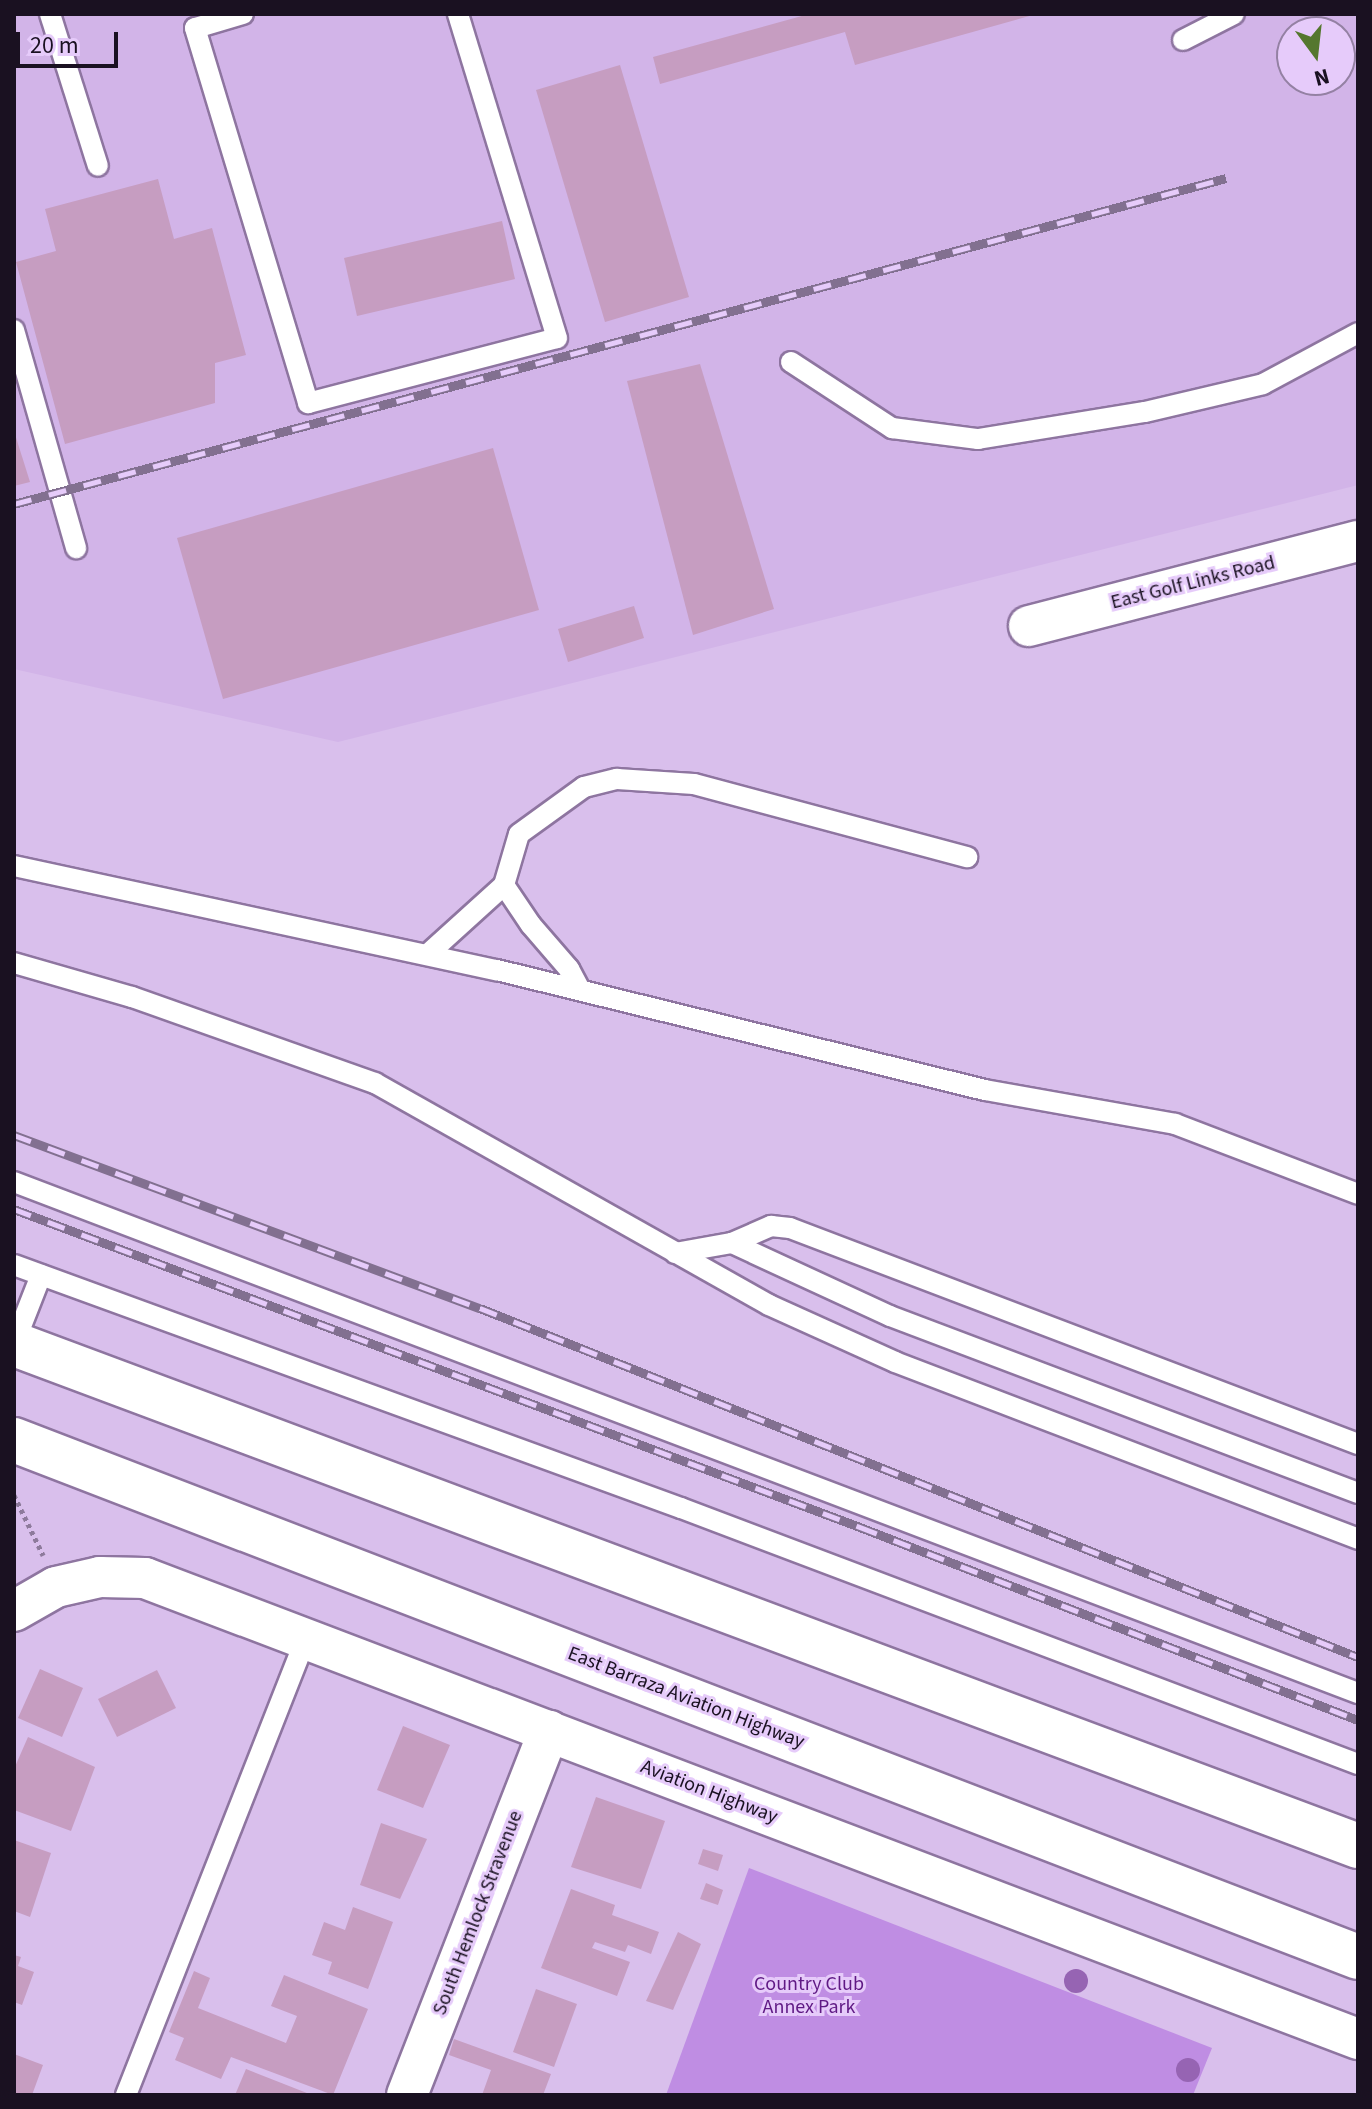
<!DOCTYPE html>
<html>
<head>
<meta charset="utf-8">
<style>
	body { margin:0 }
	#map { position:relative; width:1372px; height:2109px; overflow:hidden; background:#d9bfec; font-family:"Source Sans 3",sans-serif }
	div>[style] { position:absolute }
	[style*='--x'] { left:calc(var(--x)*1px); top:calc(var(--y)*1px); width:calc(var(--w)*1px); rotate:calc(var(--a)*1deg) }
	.built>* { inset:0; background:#d2b4e8 }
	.green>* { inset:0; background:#bf8de3 }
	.building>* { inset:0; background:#c69dc1 }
	.path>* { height:5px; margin-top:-2.5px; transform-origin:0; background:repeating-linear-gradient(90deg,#8d7a9b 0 4px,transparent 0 8px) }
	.roads { filter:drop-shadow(2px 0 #8e75a0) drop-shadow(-2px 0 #8e75a0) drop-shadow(0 2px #8e75a0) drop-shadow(0 -2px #8e75a0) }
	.lane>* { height:20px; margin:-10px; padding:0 10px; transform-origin:10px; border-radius:10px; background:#fff }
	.street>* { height:40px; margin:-20px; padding:0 20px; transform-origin:20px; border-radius:20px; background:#fff }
	.primary>* { height:44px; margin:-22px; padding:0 22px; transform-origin:22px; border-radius:22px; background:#fff }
	.rail>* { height:9px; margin-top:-4.5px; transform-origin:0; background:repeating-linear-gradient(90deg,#e6cbfa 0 18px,#827090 0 36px); box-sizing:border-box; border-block:2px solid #827090 }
	.trees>* { width:24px; height:24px; margin:-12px; border-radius:50%; background:#9664b3 }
	span { translate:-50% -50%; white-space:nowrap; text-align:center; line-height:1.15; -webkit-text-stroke:6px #e6cbfa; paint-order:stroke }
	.street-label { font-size:20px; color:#1a1121 }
	.park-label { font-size:20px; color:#5f1984 }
	.frame { position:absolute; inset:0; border:16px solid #1a1121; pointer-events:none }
	.north { position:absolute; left:1276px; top:16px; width:80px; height:80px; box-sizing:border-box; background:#e6cbfa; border:2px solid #9481a3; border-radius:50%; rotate:165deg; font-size:22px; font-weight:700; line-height:32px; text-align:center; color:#1a1121 }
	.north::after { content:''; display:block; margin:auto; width:28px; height:36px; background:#55772e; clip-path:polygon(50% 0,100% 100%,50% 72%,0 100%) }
	.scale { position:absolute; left:16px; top:32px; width:102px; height:36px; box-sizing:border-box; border:4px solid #1a1121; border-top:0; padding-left:10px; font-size:24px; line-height:28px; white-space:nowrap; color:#1a1121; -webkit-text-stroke:6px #e6cbfa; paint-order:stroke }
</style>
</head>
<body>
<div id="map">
	<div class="built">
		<div style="clip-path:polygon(evenodd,14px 14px,1358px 14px,1358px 485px,338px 742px,14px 669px,14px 14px,1292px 32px,1340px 32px,1340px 80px,1292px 80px,1292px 32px)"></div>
	</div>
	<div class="green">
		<div style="clip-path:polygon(749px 1868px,1212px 2048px,1193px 2095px,666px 2095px)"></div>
	</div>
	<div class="building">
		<div style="clip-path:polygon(809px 14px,1033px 14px,1033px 15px,855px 65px,845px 32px,660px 84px,653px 57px)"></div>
		<div style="clip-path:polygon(620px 65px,689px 297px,605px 322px,536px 90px)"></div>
		<div style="clip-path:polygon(158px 179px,174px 239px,212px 228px,246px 355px,215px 363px,215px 403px,65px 444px,16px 262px,56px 251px,45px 209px)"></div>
		<div style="clip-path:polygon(502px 221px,515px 279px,357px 316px,344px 258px)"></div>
		<div style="clip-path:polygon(700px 364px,774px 609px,693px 635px,627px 381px)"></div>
		<div style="clip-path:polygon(14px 431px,30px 482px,14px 486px)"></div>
		<div style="clip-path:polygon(493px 448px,539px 610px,223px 699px,177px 538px)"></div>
		<div style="clip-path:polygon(634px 606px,644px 638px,568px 662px,558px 629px)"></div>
		<div style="clip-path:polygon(40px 1669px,83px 1688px,62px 1737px,18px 1718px)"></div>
		<div style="clip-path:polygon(157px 1670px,176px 1708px,117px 1737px,98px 1699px)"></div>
		<div style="clip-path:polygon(403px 1726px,450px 1745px,423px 1808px,377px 1790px)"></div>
		<div style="clip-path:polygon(28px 1737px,95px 1767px,71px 1831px,14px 1810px,14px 1769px)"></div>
		<div style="clip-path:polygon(596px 1797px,665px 1821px,641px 1889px,571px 1867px)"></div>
		<div style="clip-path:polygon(381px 1823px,427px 1839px,400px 1899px,360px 1885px)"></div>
		<div style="clip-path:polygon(14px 1840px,51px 1853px,30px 1917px,14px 1911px)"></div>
		<div style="clip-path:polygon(703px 1849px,723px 1855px,718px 1871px,698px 1864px)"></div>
		<div style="clip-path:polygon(706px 1883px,723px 1890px,718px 1905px,700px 1899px)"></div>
		<div style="clip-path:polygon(571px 1889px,615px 1905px,612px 1915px,659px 1932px,651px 1954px,628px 1945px,625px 1952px,595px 1942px,592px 1948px,630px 1962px,617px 1996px,541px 1968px)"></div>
		<div style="clip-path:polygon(353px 1907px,393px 1922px,368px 1989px,328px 1974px,332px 1962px,312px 1955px,324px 1922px,345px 1930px)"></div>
		<div style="clip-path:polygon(678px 1932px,701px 1944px,673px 2010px,646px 2001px)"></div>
		<div style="clip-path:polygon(14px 1955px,21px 1957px,18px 1966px,34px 1972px,22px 2005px,14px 2002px)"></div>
		<div style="clip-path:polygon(194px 1971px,210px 1978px,198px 2008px,286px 2043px,297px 2016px,271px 2006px,284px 1975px,368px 2009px,333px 2095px,231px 2057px,221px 2079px,175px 2060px,184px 2038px,169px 2032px)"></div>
		<div style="clip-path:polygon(536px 1989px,577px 2004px,554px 2067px,513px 2052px)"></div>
		<div style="clip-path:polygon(454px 2039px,551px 2074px,543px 2095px,482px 2095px,491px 2070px,449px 2055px)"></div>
		<div style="clip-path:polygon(14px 2054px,43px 2065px,32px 2095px,14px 2095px)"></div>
		<div style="clip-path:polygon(246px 2069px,312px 2095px,235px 2095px)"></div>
	</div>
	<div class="path">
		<div style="--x:14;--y:1495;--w:67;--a:64.2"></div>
	</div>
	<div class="roads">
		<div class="lane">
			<div style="--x:50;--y:14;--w:159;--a:72.5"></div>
			<div style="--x:243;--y:14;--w:50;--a:163.7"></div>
			<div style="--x:195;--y:28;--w:392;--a:73.2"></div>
			<div style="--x:308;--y:403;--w:257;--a:-14.6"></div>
			<div style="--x:557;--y:338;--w:339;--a:-107"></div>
			<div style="--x:1183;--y:40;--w:57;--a:-27"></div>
			<div style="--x:14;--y:330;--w:227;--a:74.1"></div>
			<div style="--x:791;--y:362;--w:121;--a:33.2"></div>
			<div style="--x:892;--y:428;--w:87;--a:7.3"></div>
			<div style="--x:978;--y:439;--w:169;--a:-9.2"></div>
			<div style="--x:1145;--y:412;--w:121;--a:-13.3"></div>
			<div style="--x:1263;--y:384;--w:108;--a:-28.2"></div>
			<div style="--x:14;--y:866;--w:494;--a:12.2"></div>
			<div style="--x:497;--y:970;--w:503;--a:13.82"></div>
			<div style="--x:985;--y:1090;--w:193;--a:10.1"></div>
			<div style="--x:1175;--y:1124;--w:196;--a:20.9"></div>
			<div style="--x:504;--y:885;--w:48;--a:56"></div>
			<div style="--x:531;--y:925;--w:58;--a:49.2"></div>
			<div style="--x:569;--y:969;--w:24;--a:62"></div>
			<div style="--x:428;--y:954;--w:103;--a:-42.2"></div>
			<div style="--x:504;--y:885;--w:53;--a:-73.6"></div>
			<div style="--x:519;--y:834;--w:80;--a:-35.9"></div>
			<div style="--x:584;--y:787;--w:34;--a:-14"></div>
			<div style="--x:617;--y:779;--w:77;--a:3.7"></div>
			<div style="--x:694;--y:784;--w:283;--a:15"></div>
			<div style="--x:14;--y:963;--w:123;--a:16.1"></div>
			<div style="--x:132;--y:997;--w:258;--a:19.5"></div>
			<div style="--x:375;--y:1083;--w:452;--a:29.4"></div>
			<div style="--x:769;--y:1305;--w:138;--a:24.3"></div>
			<div style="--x:895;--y:1362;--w:496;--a:20.9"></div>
			<div style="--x:14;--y:1182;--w:1438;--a:20.82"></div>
			<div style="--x:732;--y:1243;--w:174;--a:24.8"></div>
			<div style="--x:890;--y:1316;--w:500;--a:20.72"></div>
			<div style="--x:675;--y:1253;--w:58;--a:-10"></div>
			<div style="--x:732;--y:1243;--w:43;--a:-23.6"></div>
			<div style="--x:771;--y:1226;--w:19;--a:6"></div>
			<div style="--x:790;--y:1228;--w:608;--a:20.82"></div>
			<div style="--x:14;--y:1265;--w:710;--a:20.02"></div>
			<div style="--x:681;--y:1508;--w:724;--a:20.71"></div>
			<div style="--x:14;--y:1344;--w:74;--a:-68.6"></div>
			<div style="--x:126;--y:2095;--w:492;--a:-68.5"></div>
		</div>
		<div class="street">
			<div style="--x:1029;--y:626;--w:340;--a:-14.5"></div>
			<div style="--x:14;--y:1611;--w:48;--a:-29.7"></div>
			<div style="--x:56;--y:1587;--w:45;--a:-12.8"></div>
			<div style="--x:100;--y:1577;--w:45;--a:1.3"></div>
			<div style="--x:145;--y:1578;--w:1298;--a:20.81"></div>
			<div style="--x:407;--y:2095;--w:391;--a:-68.7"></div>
		</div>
		<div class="primary">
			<div style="--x:14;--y:1344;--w:1435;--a:20.48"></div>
			<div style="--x:14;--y:1440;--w:1440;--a:21.04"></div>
		</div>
	</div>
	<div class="rail">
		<div style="--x:14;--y:504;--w:1255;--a:-15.05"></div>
		<div style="--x:14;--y:1135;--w:497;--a:20.4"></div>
		<div style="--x:480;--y:1308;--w:945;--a:21.68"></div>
		<div style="--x:14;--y:1209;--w:904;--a:20.6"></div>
		<div style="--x:860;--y:1527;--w:534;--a:21.18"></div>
	</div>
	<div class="trees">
		<div style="left:1076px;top:1981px"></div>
		<div style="left:1188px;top:2070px"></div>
	</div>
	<div class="street-label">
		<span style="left:1193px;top:583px;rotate:-14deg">East Golf Links Road</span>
		<span style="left:686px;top:1698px;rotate:21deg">East Barraza Aviation Highway</span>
		<span style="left:709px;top:1792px;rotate:21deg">Aviation Highway</span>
		<span style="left:478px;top:1913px;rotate:-69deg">South Hemlock Stravenue</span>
	</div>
	<div class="park-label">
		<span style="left:809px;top:1996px">Country Club<br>Annex Park</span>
	</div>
	<div class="frame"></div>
	<div class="north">N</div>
	<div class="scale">20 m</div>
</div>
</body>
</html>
